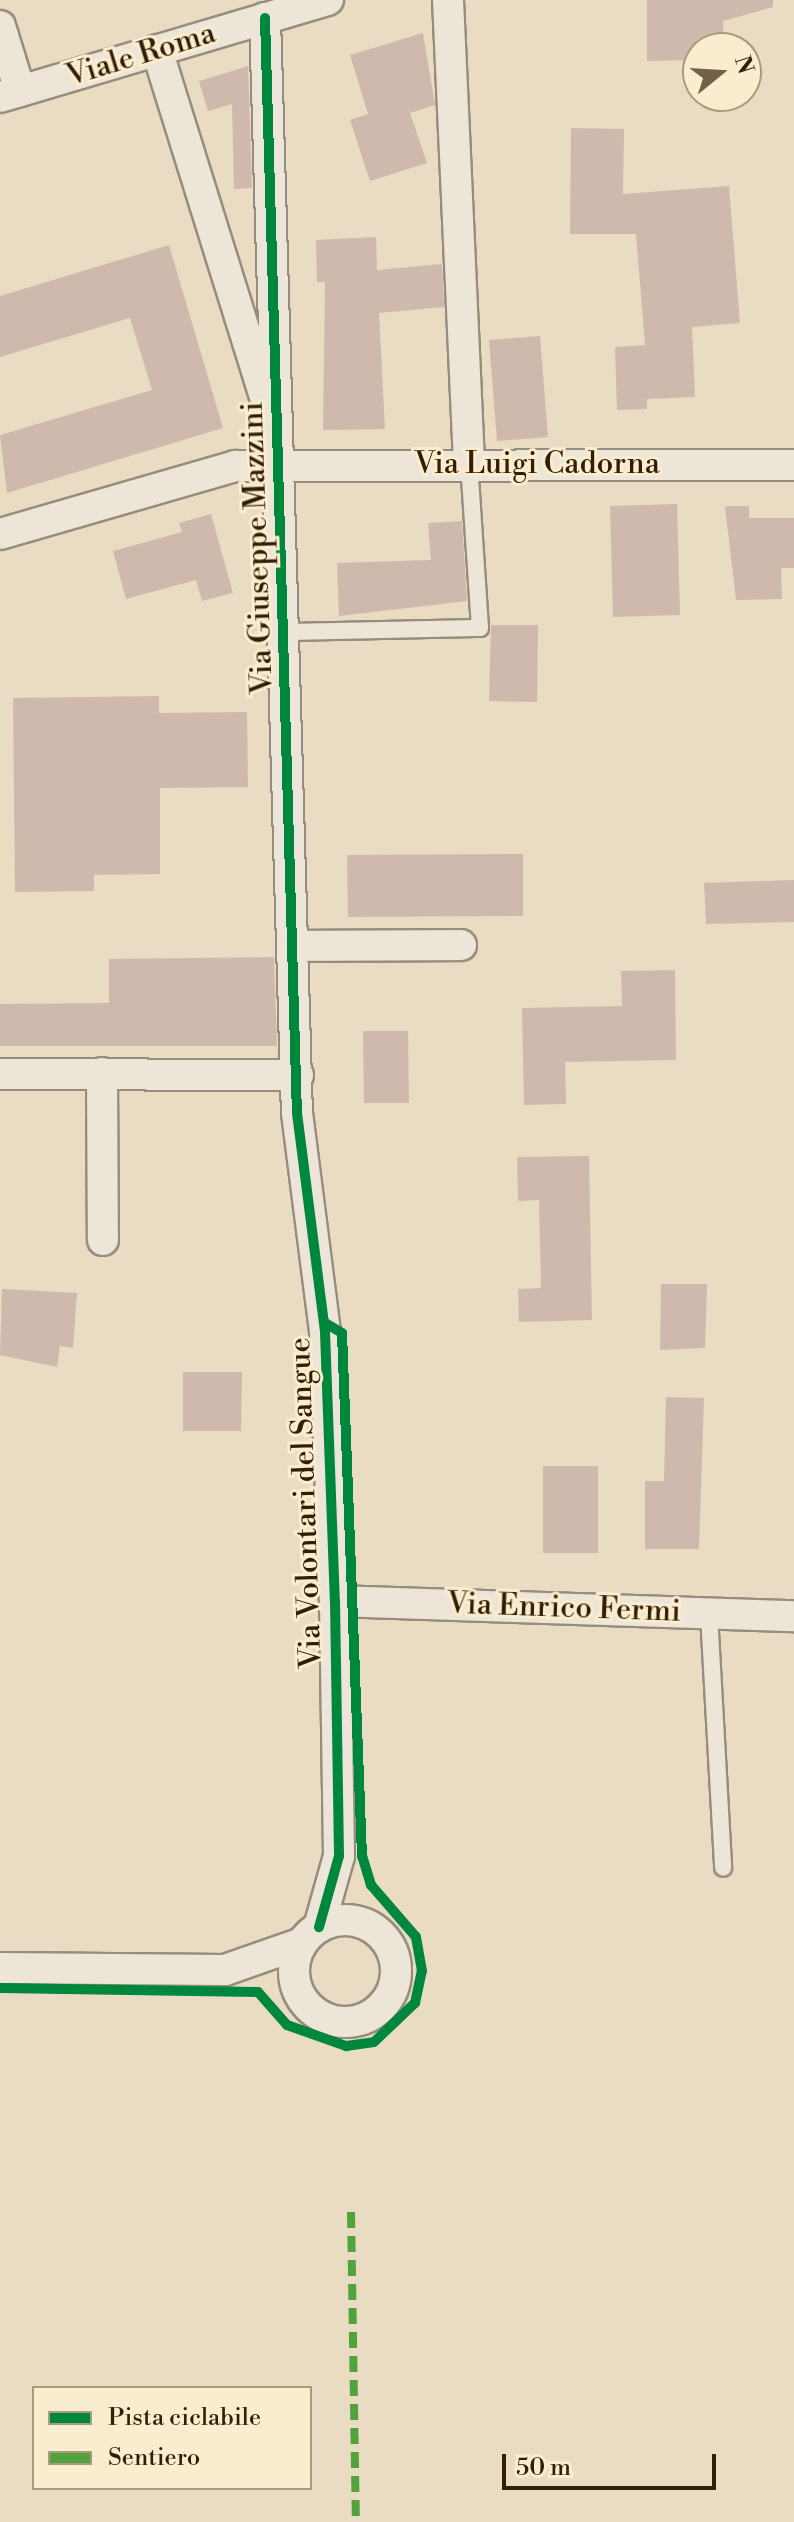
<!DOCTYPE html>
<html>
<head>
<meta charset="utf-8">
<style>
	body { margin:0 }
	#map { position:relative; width:794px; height:2522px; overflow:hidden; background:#e9dcc3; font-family:"Libre Bodoni",serif }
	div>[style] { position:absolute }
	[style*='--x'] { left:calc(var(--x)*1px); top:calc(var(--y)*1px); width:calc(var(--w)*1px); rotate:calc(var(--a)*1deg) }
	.building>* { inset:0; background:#cfb9ac }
	.roads { filter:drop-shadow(2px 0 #978d7c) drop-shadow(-2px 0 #978d7c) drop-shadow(0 2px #978d7c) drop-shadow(0 -2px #978d7c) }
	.service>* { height:16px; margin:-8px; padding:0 8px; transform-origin:8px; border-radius:8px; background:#ece5d8 }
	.minor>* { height:30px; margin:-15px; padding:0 15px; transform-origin:15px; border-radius:15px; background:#ece5d8 }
	.minor>.ring { margin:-15px; padding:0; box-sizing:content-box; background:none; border:30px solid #ece5d8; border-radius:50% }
	.quiet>* { height:8px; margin-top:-4px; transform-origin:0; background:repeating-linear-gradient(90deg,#52a23d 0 16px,transparent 0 24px) }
	.cycleway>* { height:10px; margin:-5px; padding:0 5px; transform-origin:5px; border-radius:5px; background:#00873e }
	span { translate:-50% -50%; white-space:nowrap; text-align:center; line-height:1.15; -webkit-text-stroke:6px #faecce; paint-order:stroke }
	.street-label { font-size:30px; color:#321e06 }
	.legend { position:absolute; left:32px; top:2386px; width:280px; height:104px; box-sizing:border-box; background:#faecce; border:2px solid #aa9a7e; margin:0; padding:10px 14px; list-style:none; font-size:24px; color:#321e06 }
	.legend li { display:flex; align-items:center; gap:16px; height:40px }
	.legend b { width:40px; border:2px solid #aa9a7e }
	.north { position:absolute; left:682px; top:32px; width:80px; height:80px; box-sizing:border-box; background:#faecce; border:2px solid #aa9a7e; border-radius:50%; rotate:72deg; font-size:22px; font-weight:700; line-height:32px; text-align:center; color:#321e06 }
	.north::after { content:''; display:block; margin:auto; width:28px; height:36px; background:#726048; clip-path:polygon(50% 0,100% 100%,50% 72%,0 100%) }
	.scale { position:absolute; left:502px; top:2454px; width:214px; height:36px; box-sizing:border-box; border:4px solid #321e06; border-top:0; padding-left:10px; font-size:24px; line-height:28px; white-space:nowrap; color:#321e06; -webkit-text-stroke:6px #faecce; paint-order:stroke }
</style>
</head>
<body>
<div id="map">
	<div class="building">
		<div style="clip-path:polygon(647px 0,773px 0,773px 7px,723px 21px,724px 48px,698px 48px,698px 60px,647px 61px)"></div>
		<div style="clip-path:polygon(423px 33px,435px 105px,410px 113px,427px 163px,370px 181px,350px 120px,368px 114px,350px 55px)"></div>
		<div style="clip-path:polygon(248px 66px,252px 188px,234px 189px,232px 104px,208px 111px,199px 81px)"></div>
		<div style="clip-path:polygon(571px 128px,624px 129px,623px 194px,729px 186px,740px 323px,692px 327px,695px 397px,647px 399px,647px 409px,617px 410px,615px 347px,645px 345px,636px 234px,570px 234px)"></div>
		<div style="clip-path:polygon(376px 237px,377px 270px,442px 264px,444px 307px,379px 313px,385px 429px,323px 430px,325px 282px,317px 282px,316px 240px)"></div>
		<div style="clip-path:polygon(169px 245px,223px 428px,7px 493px,0 435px,152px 390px,130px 318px,0 357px,0 296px)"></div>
		<div style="clip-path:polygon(540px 336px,548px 437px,497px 441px,489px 340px)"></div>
		<div style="clip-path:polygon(677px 504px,680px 615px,613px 617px,610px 506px)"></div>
		<div style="clip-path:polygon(725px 506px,749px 506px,749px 518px,794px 518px,794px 568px,781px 568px,782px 599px,736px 600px)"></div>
		<div style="clip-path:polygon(211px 514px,233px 593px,202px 601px,196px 580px,126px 599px,113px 551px,182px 532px,179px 523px)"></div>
		<div style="clip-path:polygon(462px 521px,467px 601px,339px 616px,337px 563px,431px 560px,428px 523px)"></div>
		<div style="clip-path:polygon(491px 625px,538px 625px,537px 702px,489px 701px)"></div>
		<div style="clip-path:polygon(159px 696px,159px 713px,247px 712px,248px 787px,160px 788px,160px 874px,94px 875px,94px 891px,15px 892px,13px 698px)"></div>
		<div style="clip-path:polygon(523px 854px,523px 916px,348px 917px,347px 855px)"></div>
		<div style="clip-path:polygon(794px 880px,794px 922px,706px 924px,704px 883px)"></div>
		<div style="clip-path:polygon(274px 957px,277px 1046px,0 1046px,0 1004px,109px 1003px,109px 959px)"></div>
		<div style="clip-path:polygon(675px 970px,676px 1060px,565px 1062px,566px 1104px,524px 1105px,522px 1008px,622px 1006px,621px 971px)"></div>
		<div style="clip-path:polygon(363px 1031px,408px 1031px,409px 1103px,364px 1103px)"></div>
		<div style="clip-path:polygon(589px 1156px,592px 1320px,519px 1322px,518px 1289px,541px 1288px,539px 1200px,518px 1201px,517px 1157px)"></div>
		<div style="clip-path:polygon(661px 1284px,707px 1284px,705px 1348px,660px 1350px)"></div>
		<div style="clip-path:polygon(2px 1289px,77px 1293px,73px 1348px,60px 1346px,57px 1367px,0 1355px)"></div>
		<div style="clip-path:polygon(183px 1372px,242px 1372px,241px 1431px,183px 1431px)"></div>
		<div style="clip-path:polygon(666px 1397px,704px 1398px,699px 1549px,645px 1549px,645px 1481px,664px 1481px)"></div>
		<div style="clip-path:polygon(543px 1466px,598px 1466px,598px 1553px,543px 1553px)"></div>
	</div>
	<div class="roads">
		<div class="service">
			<div style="--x:285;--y:632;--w:195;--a:-1.2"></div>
			<div style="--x:480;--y:628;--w:165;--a:-93.8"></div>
			<div style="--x:709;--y:1614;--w:254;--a:86.8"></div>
		</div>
		<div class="minor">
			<div style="--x:448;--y:0;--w:463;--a:87.4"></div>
			<div style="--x:265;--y:18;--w:1095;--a:88.33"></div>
			<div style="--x:297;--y:1113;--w:221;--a:82.7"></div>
			<div style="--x:325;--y:1332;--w:269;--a:87.9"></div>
			<div style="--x:335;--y:1601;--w:255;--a:89.1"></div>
			<div style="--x:339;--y:1856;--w:74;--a:105.7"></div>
			<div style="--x:0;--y:26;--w:68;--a:72.9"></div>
			<div style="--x:157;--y:50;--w:362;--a:72.7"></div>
			<div style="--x:0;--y:97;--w:342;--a:-16.5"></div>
			<div style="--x:0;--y:534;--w:245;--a:-16.1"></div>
			<div style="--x:235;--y:466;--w:559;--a:-0.1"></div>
			<div style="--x:297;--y:946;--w:164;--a:-0.3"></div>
			<div style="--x:102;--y:1073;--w:167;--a:89.7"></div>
			<div style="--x:0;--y:1074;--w:298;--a:0.2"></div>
			<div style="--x:335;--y:1601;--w:459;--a:1.9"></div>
			<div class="ring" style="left:294px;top:1920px;width:72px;height:72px"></div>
			<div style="--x:0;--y:1968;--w:225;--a:0.5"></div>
			<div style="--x:225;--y:1970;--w:82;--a:-19.3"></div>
		</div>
	</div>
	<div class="quiet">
		<div style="--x:351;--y:2212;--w:310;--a:89.1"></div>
	</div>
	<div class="cycleway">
		<div style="--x:265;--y:18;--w:1095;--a:88.33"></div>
		<div style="--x:297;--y:1113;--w:221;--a:82.7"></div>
		<div style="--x:325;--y:1332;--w:269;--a:87.9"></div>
		<div style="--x:335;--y:1601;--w:255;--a:89.1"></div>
		<div style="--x:339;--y:1856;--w:74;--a:105.7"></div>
		<div style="--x:0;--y:1988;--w:258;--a:0.9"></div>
		<div style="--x:258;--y:1992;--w:44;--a:48.7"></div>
		<div style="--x:287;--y:2025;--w:63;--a:19.6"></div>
		<div style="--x:346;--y:2046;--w:28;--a:-8"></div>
		<div style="--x:374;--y:2042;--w:57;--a:-43.6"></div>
		<div style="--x:415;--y:2003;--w:33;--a:-78"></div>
		<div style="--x:422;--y:1971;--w:35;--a:-100"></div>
		<div style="--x:416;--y:1937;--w:69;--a:-130.9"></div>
		<div style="--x:371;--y:1885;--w:30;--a:-107"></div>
		<div style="--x:362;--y:1856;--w:523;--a:-92.19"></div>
		<div style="--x:342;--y:1333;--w:21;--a:-149"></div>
	</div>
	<div class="street-label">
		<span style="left:141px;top:55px;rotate:-17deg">Viale Roma</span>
		<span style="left:537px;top:464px">Via Luigi Cadorna</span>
		<span style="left:258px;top:548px;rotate:-92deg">Via Giuseppe Mazzini</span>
		<span style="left:306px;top:1503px;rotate:-92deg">Via Volontari del Sangue</span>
		<span style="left:564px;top:1608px;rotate:2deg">Via Enrico Fermi</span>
	</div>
	<ul class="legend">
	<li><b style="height:10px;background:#00873e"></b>Pista ciclabile</li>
	<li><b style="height:10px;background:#52a23d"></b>Sentiero</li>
	</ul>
	<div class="north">N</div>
	<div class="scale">50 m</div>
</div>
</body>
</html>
